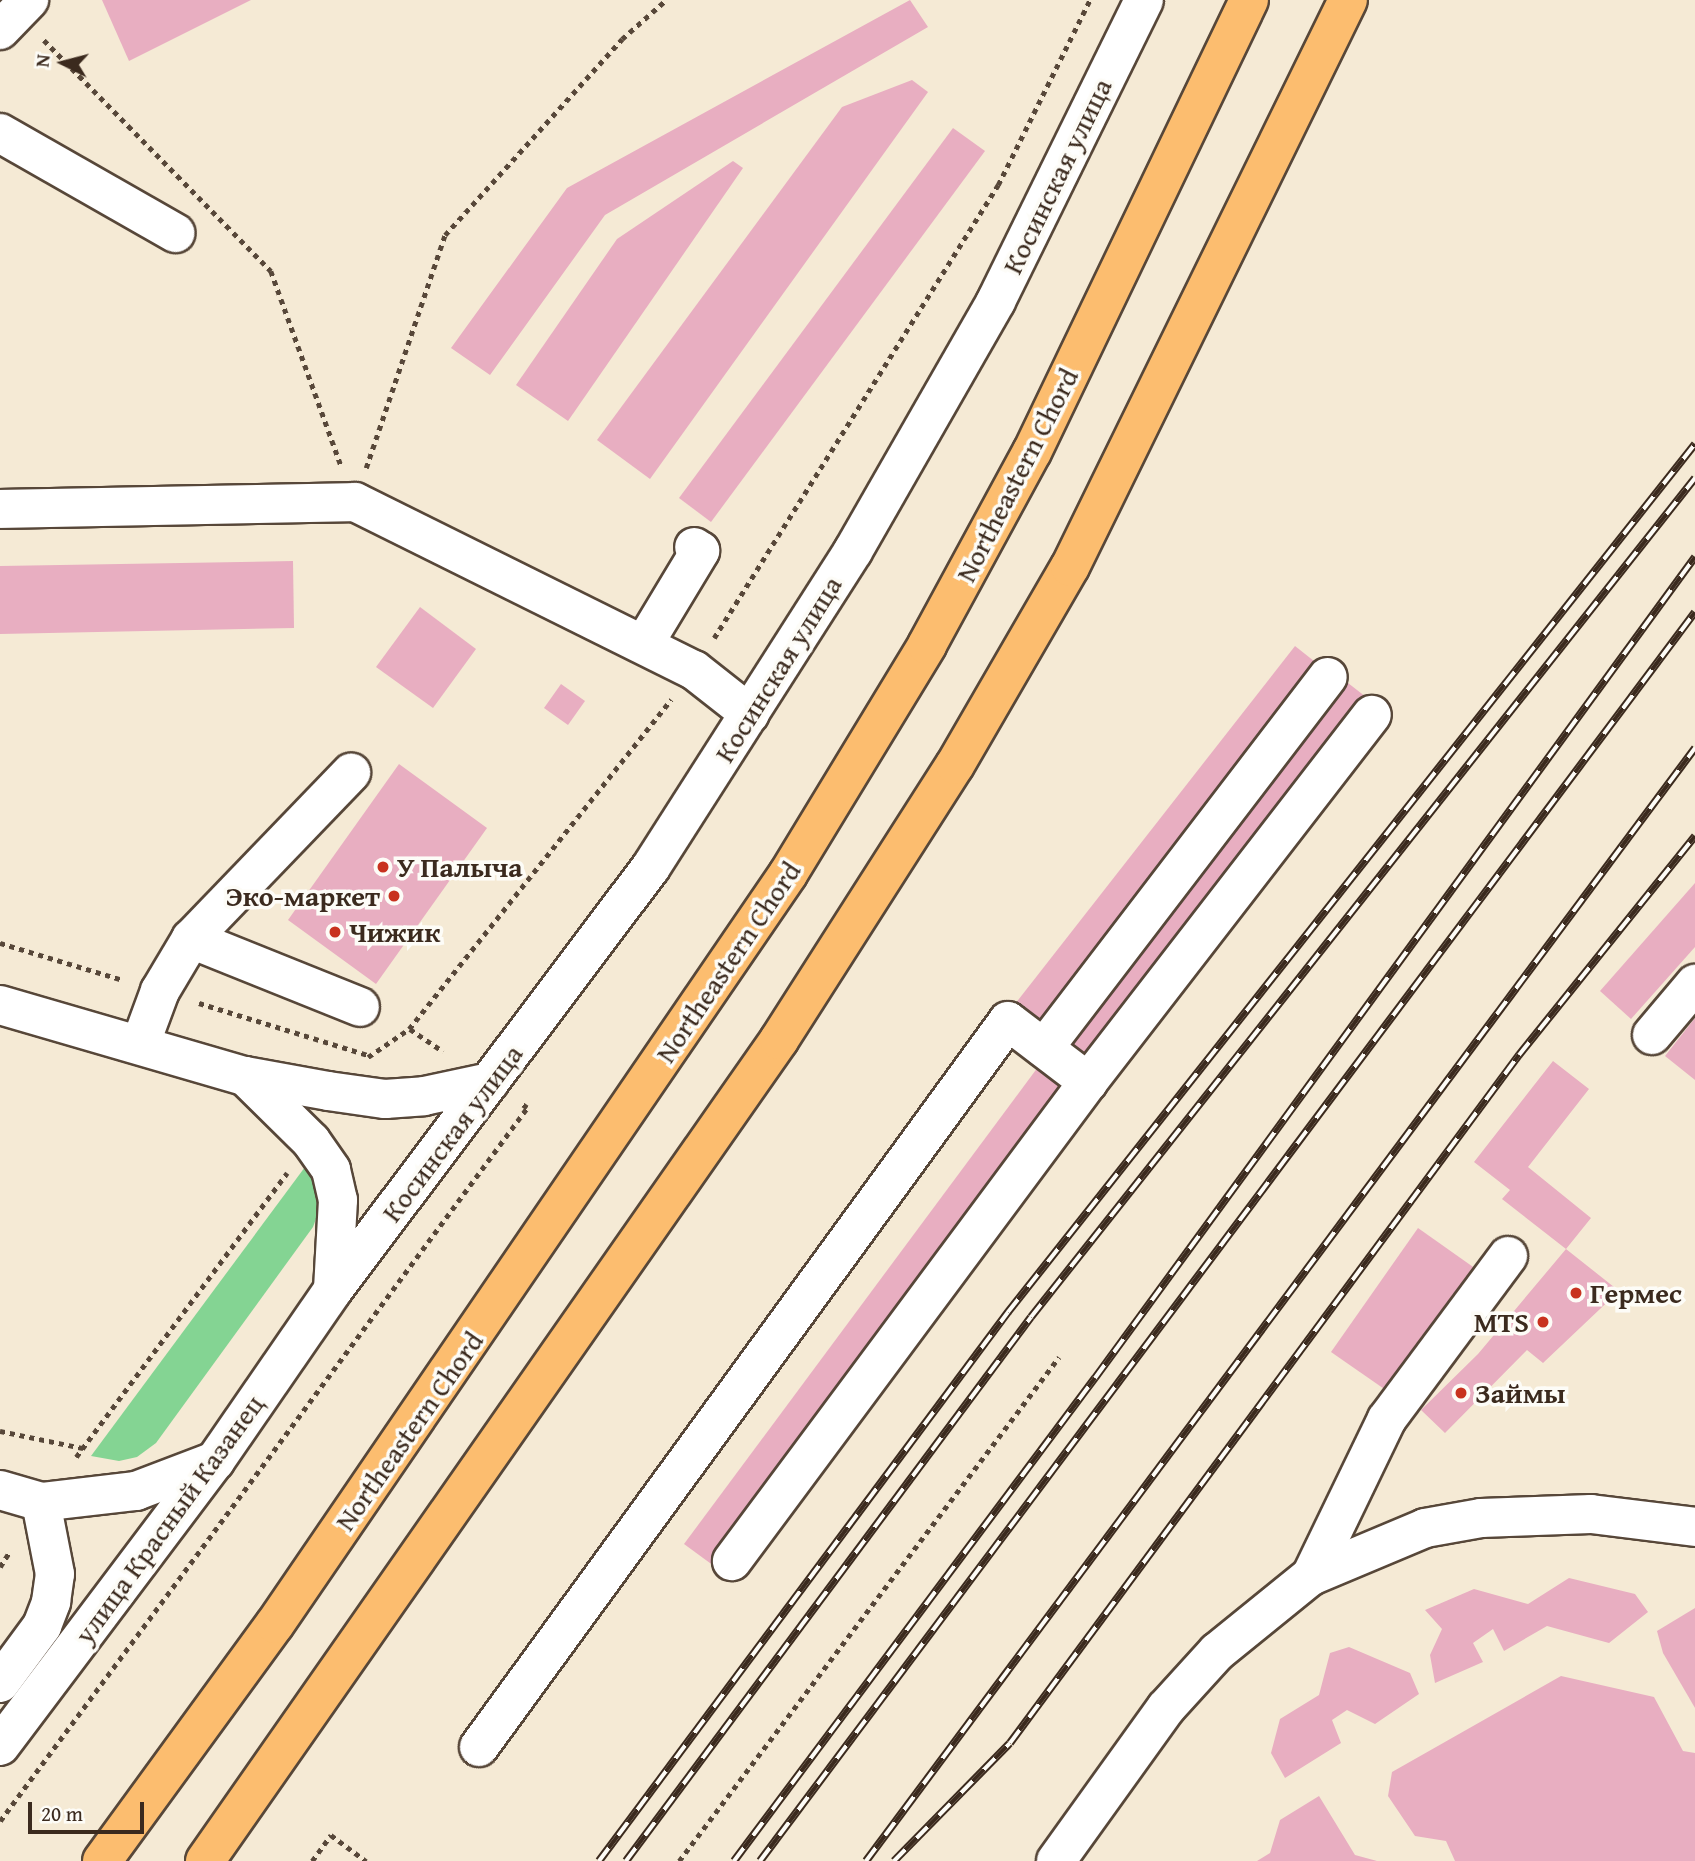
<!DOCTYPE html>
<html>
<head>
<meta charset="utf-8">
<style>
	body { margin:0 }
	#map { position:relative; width:1695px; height:1861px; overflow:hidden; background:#f5ead5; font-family:"Gentium Book Plus",serif }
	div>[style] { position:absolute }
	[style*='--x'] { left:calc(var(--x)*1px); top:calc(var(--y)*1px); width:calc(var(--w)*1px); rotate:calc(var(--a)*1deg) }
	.green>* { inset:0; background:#84d493 }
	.building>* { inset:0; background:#e8aec1 }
	.path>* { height:4.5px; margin-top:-2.25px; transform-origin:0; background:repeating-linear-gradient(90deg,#574739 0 5px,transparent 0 10px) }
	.roads { filter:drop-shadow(2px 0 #574739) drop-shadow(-2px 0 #574739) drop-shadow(0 2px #574739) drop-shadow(0 -2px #574739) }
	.minor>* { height:38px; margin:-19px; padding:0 19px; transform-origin:19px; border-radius:19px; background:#fff }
	.major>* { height:38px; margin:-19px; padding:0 19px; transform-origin:19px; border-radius:19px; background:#fcbd6f }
	.rail>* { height:8px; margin-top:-4px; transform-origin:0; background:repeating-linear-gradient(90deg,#fdfcf7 0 16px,#3b2a1e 0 32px); box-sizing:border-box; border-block:2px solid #3b2a1e }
	.dots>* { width:19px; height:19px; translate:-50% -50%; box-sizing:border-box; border:4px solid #fdfcf7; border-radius:50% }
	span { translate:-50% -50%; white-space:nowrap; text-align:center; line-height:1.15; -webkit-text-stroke:7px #fdfcf7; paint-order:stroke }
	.street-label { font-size:28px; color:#3b2a1e }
	.poi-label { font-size:28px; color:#3b2a1e; font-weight:700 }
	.left { translate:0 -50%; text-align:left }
	.right { translate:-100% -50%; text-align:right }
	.north { position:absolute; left:28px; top:28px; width:70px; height:70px; -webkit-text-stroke:5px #fdfcf7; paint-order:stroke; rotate:276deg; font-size:19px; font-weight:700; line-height:28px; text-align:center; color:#3b2a1e }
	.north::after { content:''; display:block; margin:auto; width:24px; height:32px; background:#3b2a1e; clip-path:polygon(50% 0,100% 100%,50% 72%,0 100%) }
	.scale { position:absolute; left:28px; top:1802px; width:116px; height:32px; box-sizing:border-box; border:4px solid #3b2a1e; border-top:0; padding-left:9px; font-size:21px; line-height:24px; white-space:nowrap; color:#3b2a1e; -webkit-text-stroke:5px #fdfcf7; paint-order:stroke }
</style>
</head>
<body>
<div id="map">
	<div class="green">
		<div style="clip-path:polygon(305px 1167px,319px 1187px,320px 1208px,313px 1227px,156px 1443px,137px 1457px,119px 1461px,91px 1456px)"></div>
	</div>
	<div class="building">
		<div style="clip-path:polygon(102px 0,251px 0,129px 61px)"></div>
		<div style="clip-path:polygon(910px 0,928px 27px,605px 215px,490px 375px,451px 348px,567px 188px)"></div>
		<div style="clip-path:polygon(912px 80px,928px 92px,650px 479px,597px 440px,842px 107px)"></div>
		<div style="clip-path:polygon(953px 128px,985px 151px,711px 522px,679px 498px)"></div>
		<div style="clip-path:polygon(733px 161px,743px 168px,568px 421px,516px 385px,617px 239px)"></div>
		<div style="clip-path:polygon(293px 561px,294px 628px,0 634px,0 566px)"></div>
		<div style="clip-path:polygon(420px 607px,476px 649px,433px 708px,376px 667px)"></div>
		<div style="clip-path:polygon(1295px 646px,1319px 665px,1039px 1023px,1015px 1004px)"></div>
		<div style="clip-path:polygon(1339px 676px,1366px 697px,1091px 1061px,1064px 1040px)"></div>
		<div style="clip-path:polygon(561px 684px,585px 701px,568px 725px,544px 708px)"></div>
		<div style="clip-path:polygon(399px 764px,487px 828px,376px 984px,288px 920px)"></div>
		<div style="clip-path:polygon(1695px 883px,1695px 947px,1631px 1019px,1600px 991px)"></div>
		<div style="clip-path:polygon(1695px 1018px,1695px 1080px,1665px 1056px)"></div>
		<div style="clip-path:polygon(1553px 1061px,1589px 1089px,1528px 1167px,1591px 1218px,1566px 1249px,1502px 1199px,1510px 1190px,1474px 1162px)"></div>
		<div style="clip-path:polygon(1038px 1067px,1063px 1085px,714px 1566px,684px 1544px)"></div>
		<div style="clip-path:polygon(1418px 1228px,1476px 1269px,1390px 1393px,1331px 1352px)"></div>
		<div style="clip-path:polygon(1566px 1249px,1619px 1291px,1543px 1363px,1527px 1350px,1445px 1433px,1421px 1410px,1478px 1354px)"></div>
		<div style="clip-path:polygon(1569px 1578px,1635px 1594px,1648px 1612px,1609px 1643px,1547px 1626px,1504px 1651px,1493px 1629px,1473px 1643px,1483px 1662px,1435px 1683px,1430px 1655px,1442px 1629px,1425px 1610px,1474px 1589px,1528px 1604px)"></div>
		<div style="clip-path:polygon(1695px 1608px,1695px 1708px,1663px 1653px,1657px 1631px)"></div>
		<div style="clip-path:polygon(1349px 1647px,1410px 1673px,1419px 1694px,1375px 1724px,1347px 1710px,1332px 1720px,1341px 1743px,1285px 1778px,1271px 1753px,1280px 1719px,1319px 1695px,1330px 1653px)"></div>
		<div style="clip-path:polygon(1561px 1676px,1654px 1697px,1683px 1751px,1695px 1753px,1695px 1861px,1455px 1861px,1446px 1841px,1415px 1836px,1388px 1796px,1392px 1772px)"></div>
		<div style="clip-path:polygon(1319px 1796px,1355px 1855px,1377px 1861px,1257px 1861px,1270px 1853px,1280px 1820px)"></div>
	</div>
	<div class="path">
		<div style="--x:44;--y:40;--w:324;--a:45.5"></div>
		<div style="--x:271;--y:271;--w:206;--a:70.2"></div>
		<div style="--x:366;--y:468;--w:246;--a:-71.3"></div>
		<div style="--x:445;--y:235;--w:264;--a:-47.9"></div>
		<div style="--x:622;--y:39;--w:59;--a:-41.6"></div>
		<div style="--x:714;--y:638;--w:535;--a:-57.92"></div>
		<div style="--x:998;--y:185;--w:207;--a:-63.6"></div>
		<div style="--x:0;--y:943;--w:128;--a:16.7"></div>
		<div style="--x:199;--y:1003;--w:177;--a:17.1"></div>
		<div style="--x:410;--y:1029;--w:40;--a:34"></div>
		<div style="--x:368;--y:1057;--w:50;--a:-34.3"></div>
		<div style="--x:409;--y:1029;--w:421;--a:-51.5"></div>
		<div style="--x:0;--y:1431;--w:85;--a:11.6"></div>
		<div style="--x:76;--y:1457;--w:354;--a:-53.4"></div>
		<div style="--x:0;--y:1567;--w:19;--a:-58"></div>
		<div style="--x:0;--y:1821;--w:887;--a:-53.53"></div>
		<div style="--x:527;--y:1108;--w:9;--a:-144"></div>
		<div style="--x:312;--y:1861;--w:32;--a:-54"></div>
		<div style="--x:331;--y:1835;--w:44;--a:36.6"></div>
		<div style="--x:679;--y:1861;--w:631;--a:-52.98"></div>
	</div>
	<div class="roads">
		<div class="minor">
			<div style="--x:0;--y:30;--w:42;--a:-46"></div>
			<div style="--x:0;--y:133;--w:202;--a:29.7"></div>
			<div style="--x:0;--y:509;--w:355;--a:-1.1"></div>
			<div style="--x:355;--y:502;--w:378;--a:26.4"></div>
			<div style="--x:694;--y:670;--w:71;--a:38.2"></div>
			<div style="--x:644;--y:644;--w:109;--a:-58.9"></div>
			<div style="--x:700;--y:551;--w:7;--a:-146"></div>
			<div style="--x:191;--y:939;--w:182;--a:21.9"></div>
			<div style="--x:0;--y:1005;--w:255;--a:16.2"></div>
			<div style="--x:245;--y:1076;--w:84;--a:10.2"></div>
			<div style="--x:328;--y:1091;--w:58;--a:8"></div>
			<div style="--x:385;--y:1099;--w:39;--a:-4"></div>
			<div style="--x:424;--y:1096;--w:67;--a:-12"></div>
			<div style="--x:1652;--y:1035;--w:67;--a:-49.9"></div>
			<div style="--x:140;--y:1045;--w:58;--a:-69.7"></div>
			<div style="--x:160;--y:991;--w:61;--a:-59.2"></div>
			<div style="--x:191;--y:939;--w:231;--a:-46.1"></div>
			<div style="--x:1044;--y:1048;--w:467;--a:-52.6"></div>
			<div style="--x:245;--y:1076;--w:93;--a:44.6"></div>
			<div style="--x:311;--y:1141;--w:35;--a:55"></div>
			<div style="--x:331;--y:1170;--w:31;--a:77"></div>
			<div style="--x:338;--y:1200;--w:90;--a:93.2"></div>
			<div style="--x:1088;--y:1082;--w:464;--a:-52.3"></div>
			<div style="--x:0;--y:1490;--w:43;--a:16.3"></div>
			<div style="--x:41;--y:1502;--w:96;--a:-6.6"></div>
			<div style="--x:136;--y:1491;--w:85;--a:-20.8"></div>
			<div style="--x:1311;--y:1576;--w:174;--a:-64.2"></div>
			<div style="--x:1387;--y:1419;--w:203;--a:-53.4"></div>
			<div style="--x:0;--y:1683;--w:71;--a:-53.6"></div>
			<div style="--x:42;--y:1626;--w:26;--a:-69"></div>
			<div style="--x:51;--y:1602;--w:28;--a:-82"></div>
			<div style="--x:55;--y:1574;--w:73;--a:-101"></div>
			<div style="--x:0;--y:1746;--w:357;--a:-53"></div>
			<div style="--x:215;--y:1461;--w:208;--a:-55.4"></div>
			<div style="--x:333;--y:1290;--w:529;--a:-53.07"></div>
			<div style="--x:651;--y:867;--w:375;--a:-57.4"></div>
			<div style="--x:853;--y:551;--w:288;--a:-60.2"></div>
			<div style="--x:996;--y:301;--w:335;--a:-63.8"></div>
			<div style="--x:479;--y:1747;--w:898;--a:-53.92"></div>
			<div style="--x:1008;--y:1021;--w:101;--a:37.3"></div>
			<div style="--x:1088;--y:1082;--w:597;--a:126.62"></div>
			<div style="--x:1056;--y:1861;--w:188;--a:-54.3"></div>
			<div style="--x:1166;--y:1708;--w:76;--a:-47.7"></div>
			<div style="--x:1217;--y:1652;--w:121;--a:-39"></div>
			<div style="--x:1311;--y:1576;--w:124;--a:-22.8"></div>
			<div style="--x:1425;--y:1528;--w:57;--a:-10.1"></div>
			<div style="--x:1481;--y:1518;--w:110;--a:-2.1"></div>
			<div style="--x:1591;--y:1514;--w:105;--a:7.1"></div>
		</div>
		<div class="major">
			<div style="--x:102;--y:1861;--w:293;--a:-53.9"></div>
			<div style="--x:275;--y:1624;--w:909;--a:-55.63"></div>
			<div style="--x:788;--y:874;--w:268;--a:-58.7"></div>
			<div style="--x:927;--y:645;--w:220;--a:-61.5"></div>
			<div style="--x:1032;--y:452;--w:501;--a:-64.35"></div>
			<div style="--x:205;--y:1861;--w:1002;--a:-55.04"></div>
			<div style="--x:779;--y:1040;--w:326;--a:-57.4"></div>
			<div style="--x:955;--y:765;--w:229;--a:-59.9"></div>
			<div style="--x:1070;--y:567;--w:631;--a:-63.88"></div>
		</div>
	</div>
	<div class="rail">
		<div style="--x:599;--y:1861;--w:685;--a:-53.31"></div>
		<div style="--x:1008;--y:1312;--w:1107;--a:-51.64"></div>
		<div style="--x:626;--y:1861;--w:678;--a:-53.33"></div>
		<div style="--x:1031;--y:1317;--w:1070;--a:-51.64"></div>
		<div style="--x:734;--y:1861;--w:603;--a:-53.23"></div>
		<div style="--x:1095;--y:1378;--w:1017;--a:-53.84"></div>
		<div style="--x:760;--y:1861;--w:1560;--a:-53.18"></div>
		<div style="--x:866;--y:1861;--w:1388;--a:-53.32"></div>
		<div style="--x:894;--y:1861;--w:165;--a:-45.5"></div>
		<div style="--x:1010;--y:1743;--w:856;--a:-53.51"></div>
		<div style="--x:1519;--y:1055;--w:281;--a:-51.2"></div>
	</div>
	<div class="dots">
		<div style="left:383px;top:867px;background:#c8321e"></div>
		<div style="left:394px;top:896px;background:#c8321e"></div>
		<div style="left:335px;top:932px;background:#c8321e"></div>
		<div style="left:1576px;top:1293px;background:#c8321e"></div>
		<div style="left:1543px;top:1322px;background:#c8321e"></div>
		<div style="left:1461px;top:1393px;background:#c8321e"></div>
	</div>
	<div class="street-label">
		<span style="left:1057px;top:176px;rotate:-64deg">Косинская улица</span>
		<span style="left:1017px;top:475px;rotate:-63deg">Northeastern Chord</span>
		<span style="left:778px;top:669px;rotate:-58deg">Косинская улица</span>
		<span style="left:728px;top:962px;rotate:-56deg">Northeastern Chord</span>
		<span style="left:452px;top:1133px;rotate:-53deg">Косинская улица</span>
		<span style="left:409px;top:1431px;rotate:-55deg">Northeastern Chord</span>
		<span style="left:169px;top:1519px;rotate:-54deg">улица Красный Казанец</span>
	</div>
	<div class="poi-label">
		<span class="left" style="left:397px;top:867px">У Палыча</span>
		<span class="right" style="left:380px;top:896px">Эко-маркет</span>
		<span class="left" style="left:349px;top:932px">Чижик</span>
		<span class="left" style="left:1590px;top:1293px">Гермес</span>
		<span class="right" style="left:1529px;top:1322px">MTS</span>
		<span class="left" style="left:1475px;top:1393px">Займы</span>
	</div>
	<div class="north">N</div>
	<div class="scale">20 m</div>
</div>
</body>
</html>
